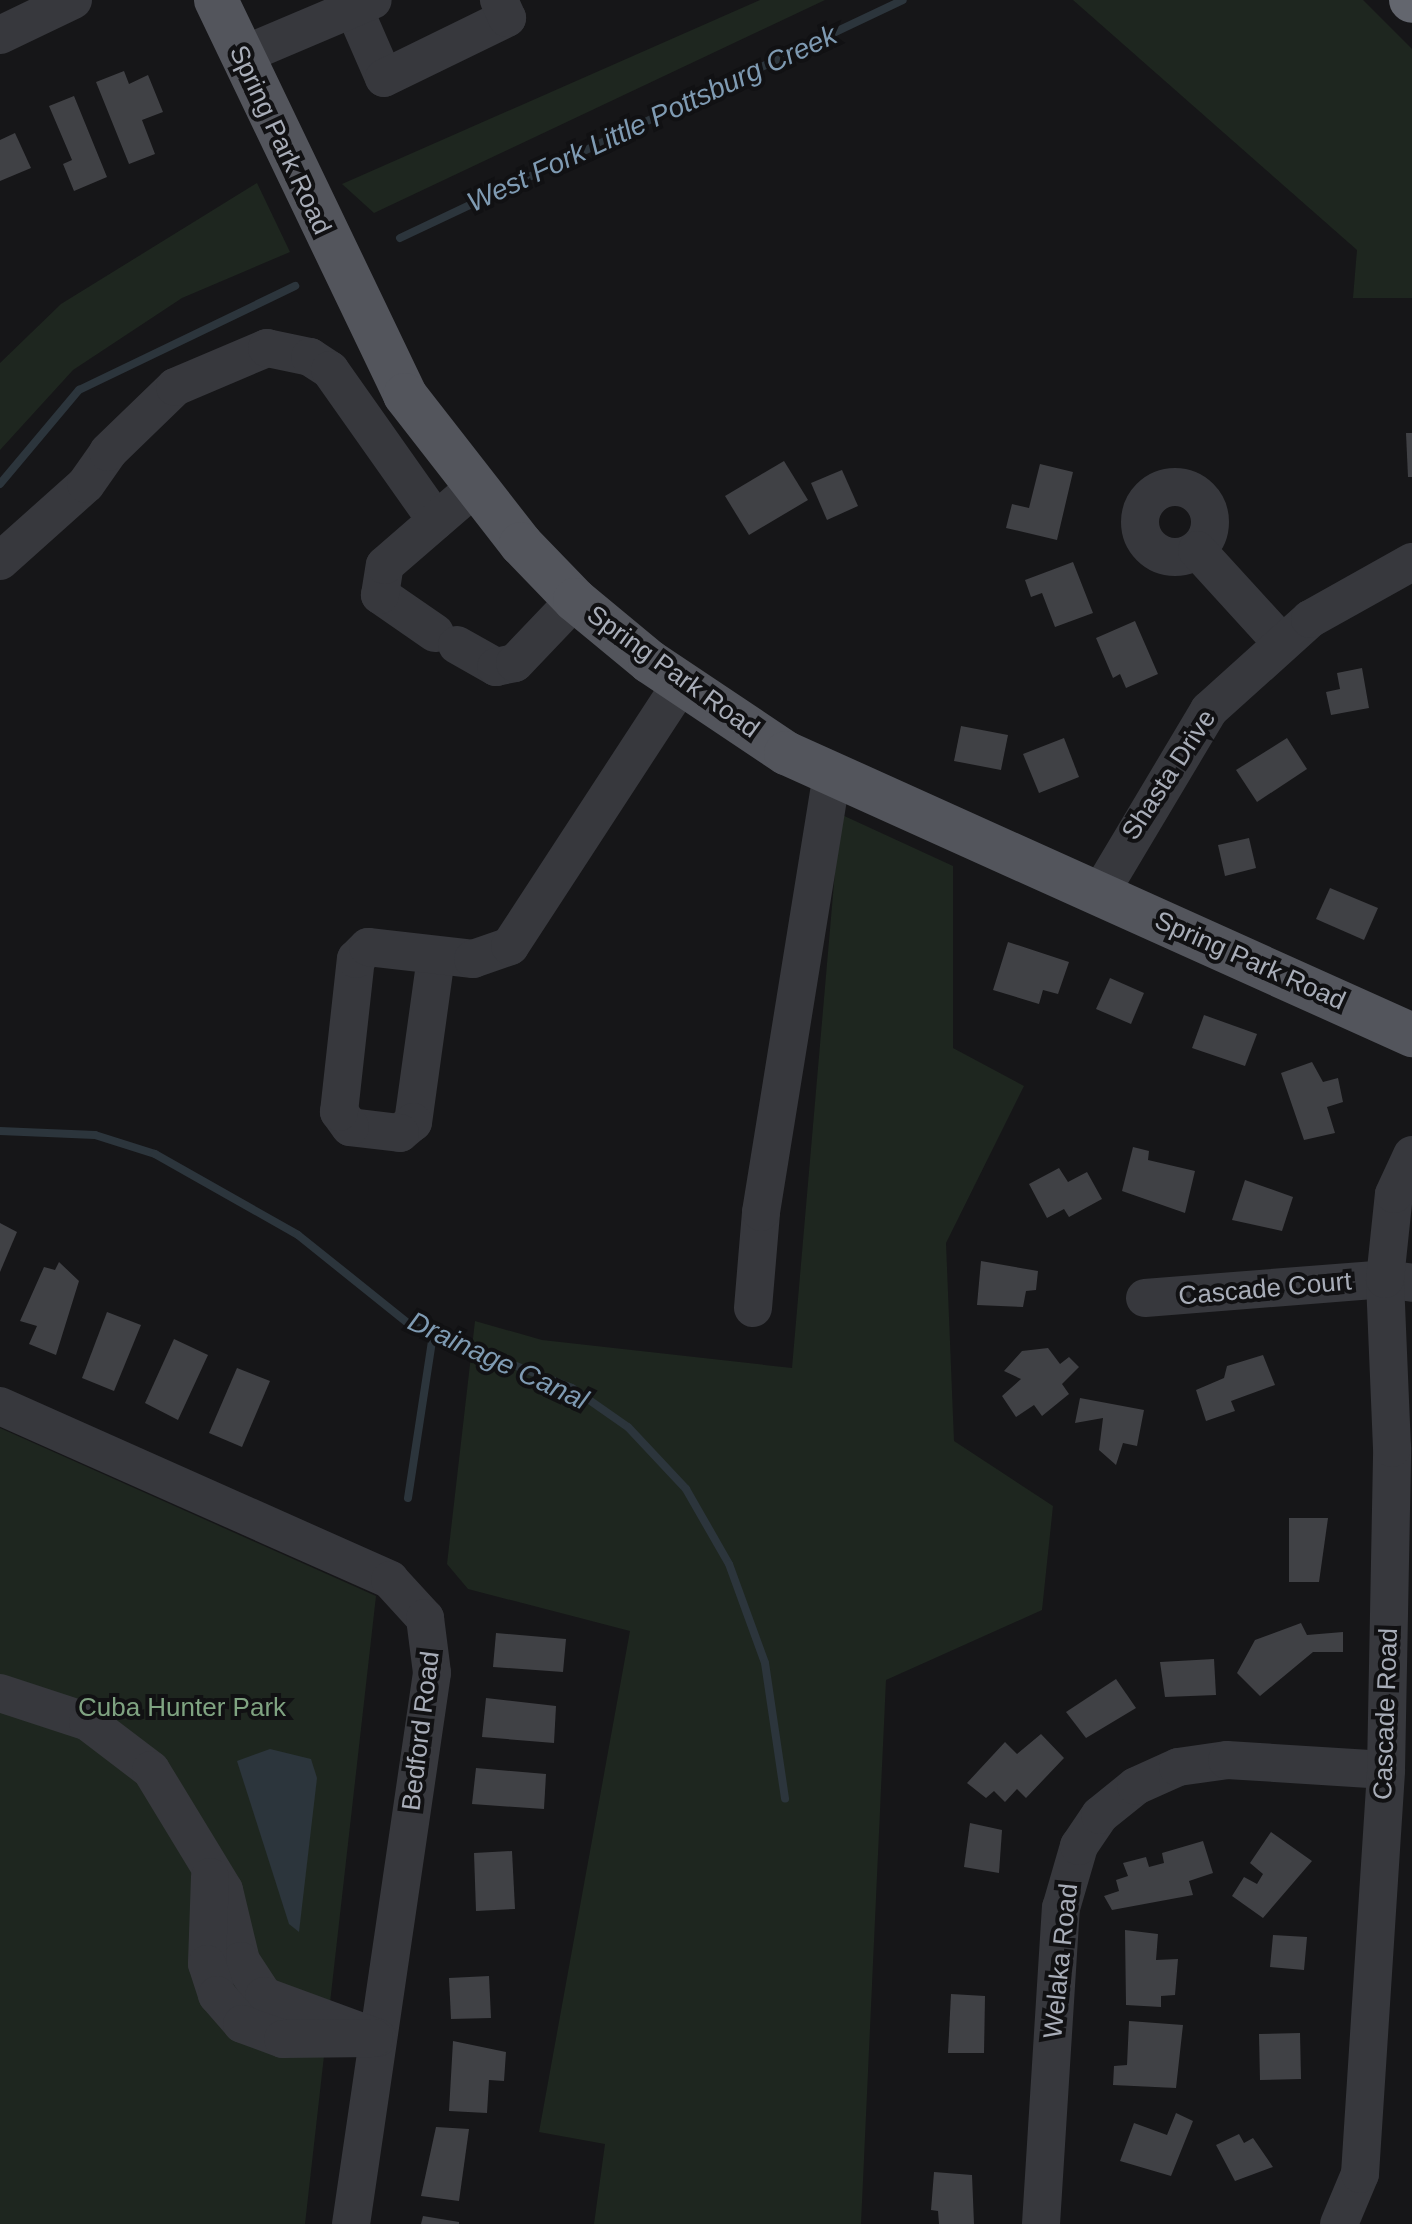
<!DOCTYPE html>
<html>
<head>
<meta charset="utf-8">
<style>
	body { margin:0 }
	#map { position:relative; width:1412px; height:2224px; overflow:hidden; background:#161618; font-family:Arial,sans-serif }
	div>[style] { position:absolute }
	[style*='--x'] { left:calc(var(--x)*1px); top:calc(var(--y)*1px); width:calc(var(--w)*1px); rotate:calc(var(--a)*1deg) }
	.green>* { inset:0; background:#1e261f }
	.water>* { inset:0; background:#2c353c }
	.stream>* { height:8px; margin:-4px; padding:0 4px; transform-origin:4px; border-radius:4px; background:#2c353c }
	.building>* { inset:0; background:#404145 }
	.minor>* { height:38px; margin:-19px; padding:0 19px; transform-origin:19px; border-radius:19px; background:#37383d }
	.minor>.ring { margin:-19px; padding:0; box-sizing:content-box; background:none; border:38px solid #37383d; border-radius:50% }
	.major>* { height:44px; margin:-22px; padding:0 22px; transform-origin:22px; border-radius:22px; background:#53555c }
	.highway>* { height:44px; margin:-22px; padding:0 22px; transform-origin:22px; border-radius:22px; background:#63666e }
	span { translate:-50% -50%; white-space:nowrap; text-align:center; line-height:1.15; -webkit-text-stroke:8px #111113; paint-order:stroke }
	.street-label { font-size:26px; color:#a8adb8 }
	.park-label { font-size:26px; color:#7fa381 }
	.water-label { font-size:28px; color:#7f9bb3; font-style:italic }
</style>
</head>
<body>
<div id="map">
	<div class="green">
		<div style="clip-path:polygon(760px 0,825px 0,374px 213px,342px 184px)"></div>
		<div style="clip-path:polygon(1073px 0,1363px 0,1412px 49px,1412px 298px,1353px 298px,1357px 250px)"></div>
		<div style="clip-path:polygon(257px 183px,290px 252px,182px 298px,73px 370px,0 450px,0 363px,61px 304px)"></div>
		<div style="clip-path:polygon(840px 814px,953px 866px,953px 1048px,1024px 1086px,946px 1243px,954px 1441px,1053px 1506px,1042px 1610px,886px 1680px,861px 2224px,594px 2224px,605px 2144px,539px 2132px,630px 1631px,468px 1589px,447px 1564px,475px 1321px,542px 1340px,792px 1368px)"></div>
		<div style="clip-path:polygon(0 1428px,376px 1596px,305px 2224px,0 2224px)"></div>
	</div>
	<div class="water">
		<div style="clip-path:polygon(270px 1749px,311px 1759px,317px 1778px,299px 1932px,289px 1924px,237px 1761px)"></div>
	</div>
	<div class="stream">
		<div style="--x:400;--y:238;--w:556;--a:-25.32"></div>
		<div style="--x:0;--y:484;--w:123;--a:-50"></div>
		<div style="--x:79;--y:390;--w:240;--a:-25.7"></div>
		<div style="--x:0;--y:1131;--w:95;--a:2.4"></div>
		<div style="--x:95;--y:1135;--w:63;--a:17.6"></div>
		<div style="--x:155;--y:1154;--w:164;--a:29.5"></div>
		<div style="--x:298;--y:1235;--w:142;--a:38.7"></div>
		<div style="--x:409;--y:1324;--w:175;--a:21.4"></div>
		<div style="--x:572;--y:1388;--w:68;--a:34.9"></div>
		<div style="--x:628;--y:1427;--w:85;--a:46.9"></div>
		<div style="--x:686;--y:1489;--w:86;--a:60.2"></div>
		<div style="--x:729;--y:1564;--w:105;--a:70"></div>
		<div style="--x:765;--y:1663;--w:137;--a:81.6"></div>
		<div style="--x:408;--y:1498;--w:165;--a:-81.3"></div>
	</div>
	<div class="building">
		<div style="clip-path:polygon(124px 71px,129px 84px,148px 75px,163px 112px,142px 120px,155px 154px,129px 164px,96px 82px)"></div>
		<div style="clip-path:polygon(74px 96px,107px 177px,74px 191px,63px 164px,72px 160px,49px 106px)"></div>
		<div style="clip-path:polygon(15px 133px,31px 168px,0 181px,0 140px)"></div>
		<div style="clip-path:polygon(1406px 433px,1412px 433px,1412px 477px,1408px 477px)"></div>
		<div style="clip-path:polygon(784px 461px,808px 500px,749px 535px,725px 496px)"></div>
		<div style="clip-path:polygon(1040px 464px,1073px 472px,1057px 540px,1006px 528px,1012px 504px,1029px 508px)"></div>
		<div style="clip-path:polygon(842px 470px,858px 506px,827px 520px,811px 483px)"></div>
		<div style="clip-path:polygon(1073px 562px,1093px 613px,1055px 627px,1042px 593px,1031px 597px,1025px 580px)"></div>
		<div style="clip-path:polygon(1135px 621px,1158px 674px,1126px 688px,1120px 674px,1113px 678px,1096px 638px)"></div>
		<div style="clip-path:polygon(1362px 668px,1369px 708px,1331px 715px,1326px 692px,1340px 689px,1337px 673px)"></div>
		<div style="clip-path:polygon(961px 726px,1008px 735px,1001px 770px,954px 761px)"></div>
		<div style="clip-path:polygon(1064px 738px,1079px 777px,1039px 793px,1023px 754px)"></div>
		<div style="clip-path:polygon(1287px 738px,1307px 769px,1257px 802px,1236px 770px)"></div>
		<div style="clip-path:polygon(1249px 838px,1256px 868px,1225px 876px,1218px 845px)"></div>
		<div style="clip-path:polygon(1330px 888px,1378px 908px,1364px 940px,1316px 919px)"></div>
		<div style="clip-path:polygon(1008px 942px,1069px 962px,1058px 994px,1043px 990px,1039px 1004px,993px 990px)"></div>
		<div style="clip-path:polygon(1110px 978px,1144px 993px,1131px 1024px,1096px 1009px)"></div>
		<div style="clip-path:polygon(1204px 1015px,1257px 1034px,1245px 1066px,1192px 1048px)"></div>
		<div style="clip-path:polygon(1312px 1062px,1323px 1082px,1338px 1078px,1343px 1102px,1327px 1107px,1335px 1133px,1304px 1140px,1281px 1073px)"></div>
		<div style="clip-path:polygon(1133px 1147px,1149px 1151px,1148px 1160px,1195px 1171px,1185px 1213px,1122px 1191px)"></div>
		<div style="clip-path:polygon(1059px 1168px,1068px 1182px,1087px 1172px,1102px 1199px,1069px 1217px,1064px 1209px,1047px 1218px,1029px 1184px)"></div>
		<div style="clip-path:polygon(1245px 1180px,1293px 1197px,1282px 1231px,1232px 1220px)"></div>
		<div style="clip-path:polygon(0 1223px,17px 1232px,0 1272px)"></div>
		<div style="clip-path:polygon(981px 1261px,1038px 1271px,1036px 1290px,1026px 1291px,1023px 1307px,977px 1305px)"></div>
		<div style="clip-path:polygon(59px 1262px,79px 1281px,56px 1355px,29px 1344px,37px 1326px,20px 1321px,44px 1267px,55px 1270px)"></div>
		<div style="clip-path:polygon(107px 1312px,141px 1325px,114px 1391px,82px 1378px)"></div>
		<div style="clip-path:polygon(174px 1339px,208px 1355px,178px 1420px,145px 1403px)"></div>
		<div style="clip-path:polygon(1048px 1348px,1060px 1364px,1069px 1357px,1079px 1367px,1062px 1384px,1069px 1394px,1042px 1416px,1034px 1405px,1016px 1417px,1002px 1396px,1021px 1379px,1004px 1371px,1022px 1351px)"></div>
		<div style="clip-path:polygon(1263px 1355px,1275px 1385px,1231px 1401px,1235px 1411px,1206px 1421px,1196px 1390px,1224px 1378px,1227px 1366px)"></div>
		<div style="clip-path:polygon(237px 1368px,270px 1381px,242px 1447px,209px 1433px)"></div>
		<div style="clip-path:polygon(1080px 1398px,1144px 1410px,1137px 1446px,1123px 1443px,1116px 1465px,1099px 1450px,1103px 1418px,1075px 1423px)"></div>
		<div style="clip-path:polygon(1289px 1518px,1328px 1518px,1319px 1582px,1289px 1582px)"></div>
		<div style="clip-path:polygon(1301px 1623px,1307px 1635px,1343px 1632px,1343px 1652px,1313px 1652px,1260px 1696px,1237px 1673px,1255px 1640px)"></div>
		<div style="clip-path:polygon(496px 1633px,566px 1639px,563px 1672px,493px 1667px)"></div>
		<div style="clip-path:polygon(1214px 1659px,1216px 1695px,1165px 1697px,1160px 1662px)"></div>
		<div style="clip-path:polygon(1116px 1679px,1136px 1708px,1086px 1738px,1066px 1712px)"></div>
		<div style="clip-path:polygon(486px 1698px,556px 1706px,554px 1743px,482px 1737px)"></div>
		<div style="clip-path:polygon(1041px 1734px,1064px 1758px,1026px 1798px,1017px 1789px,1005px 1802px,994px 1791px,986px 1798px,967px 1783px,1005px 1742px,1017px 1754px)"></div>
		<div style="clip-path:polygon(476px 1768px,546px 1774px,544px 1809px,472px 1804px)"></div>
		<div style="clip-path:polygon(970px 1823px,1002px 1830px,999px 1873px,964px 1867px)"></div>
		<div style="clip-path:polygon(1271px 1832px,1312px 1861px,1263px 1918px,1232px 1896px,1244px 1877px,1257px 1884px,1263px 1874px,1250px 1863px)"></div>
		<div style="clip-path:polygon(1203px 1841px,1213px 1873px,1189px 1881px,1193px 1895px,1112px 1910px,1104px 1896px,1119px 1891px,1116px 1880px,1128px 1876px,1123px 1863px,1146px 1857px,1149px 1867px,1164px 1863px,1162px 1853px)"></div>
		<div style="clip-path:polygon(512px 1851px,515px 1909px,476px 1911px,474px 1853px)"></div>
		<div style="clip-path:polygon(1125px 1930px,1158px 1934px,1156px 1960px,1178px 1959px,1175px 1995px,1161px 1996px,1161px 2007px,1126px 2005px)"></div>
		<div style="clip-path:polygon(1273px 1935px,1307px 1937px,1304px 1970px,1270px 1967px)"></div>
		<div style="clip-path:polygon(489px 1976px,491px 2018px,451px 2019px,449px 1978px)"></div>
		<div style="clip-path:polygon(951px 1994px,985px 1996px,984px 2053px,948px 2053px)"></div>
		<div style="clip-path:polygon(1129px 2021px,1183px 2025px,1176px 2088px,1113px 2085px,1114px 2066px,1127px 2065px)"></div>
		<div style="clip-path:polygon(1300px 2033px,1301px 2079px,1260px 2080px,1259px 2034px)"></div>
		<div style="clip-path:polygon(453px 2041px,506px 2052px,504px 2081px,489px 2080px,487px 2113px,449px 2111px)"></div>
		<div style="clip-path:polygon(1176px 2113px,1193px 2121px,1171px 2176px,1120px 2161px,1134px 2123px,1167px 2135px)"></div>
		<div style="clip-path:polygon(436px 2127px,469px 2129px,459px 2201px,421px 2196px)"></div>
		<div style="clip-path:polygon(1239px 2134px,1244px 2143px,1253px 2138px,1273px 2167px,1235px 2181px,1216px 2145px)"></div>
		<div style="clip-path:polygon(934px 2172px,972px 2175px,974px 2224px,939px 2224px,938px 2211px,931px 2210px)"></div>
		<div style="clip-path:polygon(423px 2216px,459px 2222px,459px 2224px,421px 2224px)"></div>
	</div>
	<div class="minor">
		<div style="--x:354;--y:9;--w:75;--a:66.5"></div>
		<div style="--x:384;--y:78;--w:137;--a:-26"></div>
		<div style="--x:507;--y:18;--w:20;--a:-114"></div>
		<div style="--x:0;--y:35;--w:81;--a:-25.6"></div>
		<div style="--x:241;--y:56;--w:143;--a:-23"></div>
		<div class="ring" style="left:1140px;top:487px;width:32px;height:32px"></div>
		<div style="--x:1197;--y:550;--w:123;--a:47.6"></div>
		<div style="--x:0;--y:561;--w:115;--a:-41.8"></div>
		<div style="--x:86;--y:484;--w:39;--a:-55"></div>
		<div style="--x:108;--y:452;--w:93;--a:-44.1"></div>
		<div style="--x:175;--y:387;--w:100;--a:-23"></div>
		<div style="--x:267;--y:348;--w:44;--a:11.8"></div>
		<div style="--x:310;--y:357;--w:24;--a:33"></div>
		<div style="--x:330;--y:370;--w:184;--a:54.8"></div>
		<div style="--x:435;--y:633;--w:67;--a:-145.4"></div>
		<div style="--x:380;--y:595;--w:30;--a:-81"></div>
		<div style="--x:385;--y:565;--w:118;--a:-40.9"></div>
		<div style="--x:457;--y:645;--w:45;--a:29.4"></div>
		<div style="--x:496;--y:667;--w:19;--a:-12"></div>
		<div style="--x:515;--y:663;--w:87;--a:-46.4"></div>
		<div style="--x:1100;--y:893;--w:213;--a:-59.2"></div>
		<div style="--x:1209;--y:710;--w:136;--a:-42"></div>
		<div style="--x:1310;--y:619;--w:117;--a:-29.2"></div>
		<div style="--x:436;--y:957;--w:167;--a:97.9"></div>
		<div style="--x:413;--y:1122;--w:17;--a:140"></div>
		<div style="--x:400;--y:1133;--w:50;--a:-173.2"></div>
		<div style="--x:350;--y:1127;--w:19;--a:-126"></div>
		<div style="--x:339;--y:1112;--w:154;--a:-83.7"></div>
		<div style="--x:356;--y:959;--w:17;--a:-45"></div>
		<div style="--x:368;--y:947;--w:106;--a:6.5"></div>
		<div style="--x:473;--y:959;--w:39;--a:-19"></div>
		<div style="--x:510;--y:946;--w:313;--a:-56.9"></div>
		<div style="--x:1145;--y:1298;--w:241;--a:-4.5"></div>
		<div style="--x:1385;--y:1279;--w:27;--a:8"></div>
		<div style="--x:753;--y:1308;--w:96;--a:-85.2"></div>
		<div style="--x:761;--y:1212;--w:444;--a:-80.8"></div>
		<div style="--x:0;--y:1406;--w:427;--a:24"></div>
		<div style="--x:390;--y:1580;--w:52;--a:47.4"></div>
		<div style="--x:425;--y:1618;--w:55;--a:82.7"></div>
		<div style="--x:432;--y:1673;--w:557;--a:98.36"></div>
		<div style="--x:0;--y:1693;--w:93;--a:18.2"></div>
		<div style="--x:88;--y:1722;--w:79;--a:37.3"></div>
		<div style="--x:151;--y:1770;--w:140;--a:58.7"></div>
		<div style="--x:224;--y:1890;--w:73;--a:76.5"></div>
		<div style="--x:241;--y:1961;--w:42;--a:56.7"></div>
		<div style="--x:264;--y:1996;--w:121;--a:20.2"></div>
		<div style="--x:210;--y:1877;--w:87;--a:92"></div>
		<div style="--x:207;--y:1964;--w:33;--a:72"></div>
		<div style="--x:217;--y:1995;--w:38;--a:49"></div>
		<div style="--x:242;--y:2024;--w:44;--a:20.1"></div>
		<div style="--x:283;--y:2039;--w:91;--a:-0.6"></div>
		<div style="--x:1041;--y:2224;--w:317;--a:-86.4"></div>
		<div style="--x:1061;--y:1908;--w:65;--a:-73.8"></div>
		<div style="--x:1079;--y:1846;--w:37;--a:-56"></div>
		<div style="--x:1100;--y:1815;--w:46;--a:-38.9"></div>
		<div style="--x:1136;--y:1786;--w:46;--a:-24.3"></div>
		<div style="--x:1178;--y:1767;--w:49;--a:-8.1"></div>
		<div style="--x:1227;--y:1760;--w:159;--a:3.6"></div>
		<div style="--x:1339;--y:2224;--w:54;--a:-67.2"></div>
		<div style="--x:1360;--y:2174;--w:405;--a:-86.3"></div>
		<div style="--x:1386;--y:1770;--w:322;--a:-88.9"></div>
		<div style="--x:1392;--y:1448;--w:169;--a:-92.4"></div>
		<div style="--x:1385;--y:1279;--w:85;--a:-84"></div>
		<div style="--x:1394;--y:1194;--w:43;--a:-65.2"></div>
	</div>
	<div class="major">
		<div style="--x:216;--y:0;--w:438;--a:64.4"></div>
		<div style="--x:405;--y:395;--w:189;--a:52.1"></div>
		<div style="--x:521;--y:544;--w:78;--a:46"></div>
		<div style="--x:575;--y:600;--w:97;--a:39.6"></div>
		<div style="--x:650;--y:662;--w:164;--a:33.8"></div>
		<div style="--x:786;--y:753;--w:687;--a:24.25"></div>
	</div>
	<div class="highway">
		<div style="--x:1411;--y:0;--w:1;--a:45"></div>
	</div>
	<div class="street-label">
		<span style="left:280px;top:140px;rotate:65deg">Spring Park Road</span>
		<span style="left:673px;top:672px;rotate:36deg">Spring Park Road</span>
		<span style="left:1169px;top:775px;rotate:-57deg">Shasta Drive</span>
		<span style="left:1250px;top:961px;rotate:24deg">Spring Park Road</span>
		<span style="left:1265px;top:1289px;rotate:-5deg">Cascade Court</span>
		<span style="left:1386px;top:1714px;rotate:-88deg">Cascade Road</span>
		<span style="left:421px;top:1731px;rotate:-83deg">Bedford Road</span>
		<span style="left:1061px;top:1961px;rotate:-84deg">Welaka Road</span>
	</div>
	<div class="park-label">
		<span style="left:182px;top:1708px">Cuba Hunter Park</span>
	</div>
	<div class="water-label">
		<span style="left:652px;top:119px;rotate:-25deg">West Fork Little Pottsburg Creek</span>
		<span style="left:498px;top:1361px;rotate:25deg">Drainage Canal</span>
	</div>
</div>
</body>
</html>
